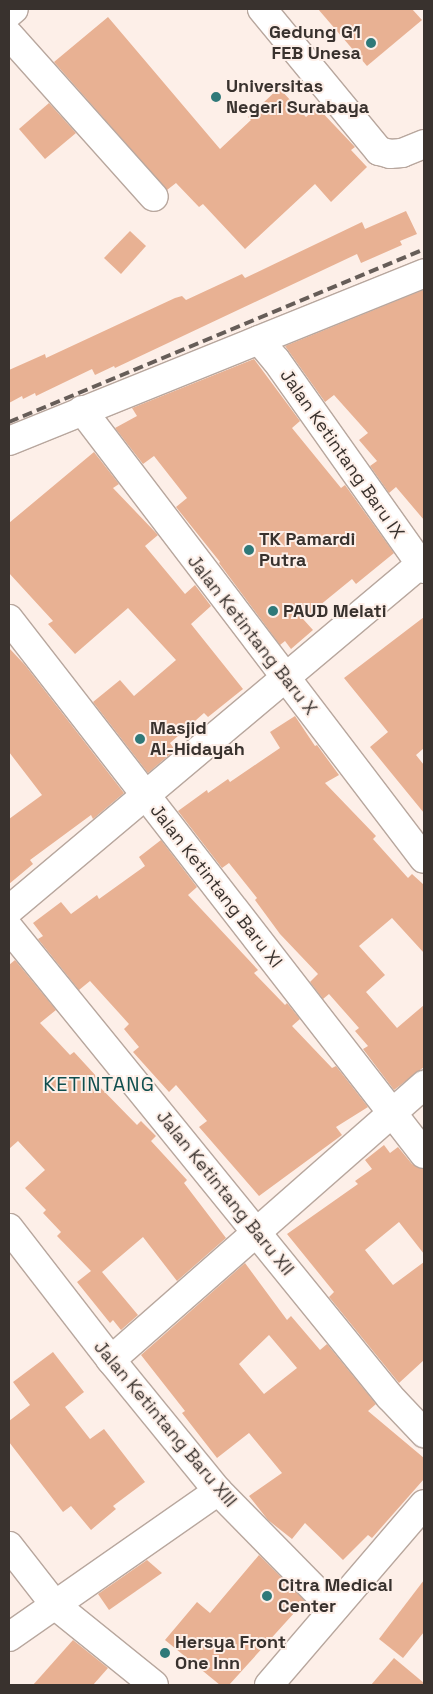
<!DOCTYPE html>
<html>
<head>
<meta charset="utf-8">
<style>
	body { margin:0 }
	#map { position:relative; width:433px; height:1694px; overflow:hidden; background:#fdefe8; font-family:"Space Grotesk",sans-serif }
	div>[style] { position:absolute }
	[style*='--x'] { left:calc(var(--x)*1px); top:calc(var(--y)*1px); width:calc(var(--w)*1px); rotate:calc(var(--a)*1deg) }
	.building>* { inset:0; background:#e8b193 }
	.roads { filter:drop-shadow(1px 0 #b8a79e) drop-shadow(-1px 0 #b8a79e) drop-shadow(0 1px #b8a79e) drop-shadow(0 -1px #b8a79e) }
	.minor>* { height:28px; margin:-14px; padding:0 14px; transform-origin:14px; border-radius:14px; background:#fff }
	.rail>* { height:4px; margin-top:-2px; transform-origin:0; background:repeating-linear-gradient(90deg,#665d58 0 10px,transparent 0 15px) }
	.dots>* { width:14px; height:14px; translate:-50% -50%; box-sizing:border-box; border:2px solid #fdefe8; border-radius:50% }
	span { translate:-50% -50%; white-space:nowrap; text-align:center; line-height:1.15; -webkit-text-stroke:4px #fdefe8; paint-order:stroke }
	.poi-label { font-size:18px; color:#39322e; font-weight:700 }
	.right { translate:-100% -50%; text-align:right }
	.left { translate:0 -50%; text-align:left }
	.street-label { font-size:18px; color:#39322e }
	.quarter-label { font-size:20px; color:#0f4e4e; letter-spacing:1px }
	.frame { position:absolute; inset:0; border:10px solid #39322e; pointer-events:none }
</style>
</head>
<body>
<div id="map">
	<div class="building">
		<div style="clip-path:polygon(318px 9px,412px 9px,422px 20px,367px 66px)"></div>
		<div style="clip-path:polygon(108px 17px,220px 149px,251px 120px,248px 117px,279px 88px,306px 117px,317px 107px,355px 147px,351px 150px,367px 167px,331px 202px,315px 184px,245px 249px,203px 204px,199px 207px,176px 183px,167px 190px,54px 62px)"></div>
		<div style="clip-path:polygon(49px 103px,76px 133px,45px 159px,19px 129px)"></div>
		<div style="clip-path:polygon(406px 211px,417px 234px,400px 241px,402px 245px,361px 263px,357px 254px,115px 368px,114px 366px,95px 375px,92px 369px,36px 396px,35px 393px,23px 399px,22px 396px,9px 403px,9px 370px,45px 354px,46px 358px,175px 298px,182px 296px,186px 300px,242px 274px,245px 278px,362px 222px,365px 229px)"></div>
		<div style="clip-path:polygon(130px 231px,146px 246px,121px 274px,104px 258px)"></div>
		<div style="clip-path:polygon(423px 290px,424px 293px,424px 520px,396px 487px,389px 493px,370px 466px,377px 461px,359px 440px,368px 433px,334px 395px,325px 402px,285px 346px)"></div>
		<div style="clip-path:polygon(254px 359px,300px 421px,292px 428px,341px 488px,345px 485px,394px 553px,356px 584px,352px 579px,303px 619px,313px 630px,291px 649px,285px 641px,280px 645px,219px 563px,220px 562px,176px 507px,187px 498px,154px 456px,143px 464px,115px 428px,137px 416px,132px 408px)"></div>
		<div style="clip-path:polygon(94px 452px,119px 484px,113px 488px,158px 535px,145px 546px,185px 594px,195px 585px,211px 606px,191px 624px,243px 689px,208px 717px,204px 713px,170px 743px,175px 750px,148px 773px,93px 702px,120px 680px,134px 696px,176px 660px,128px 608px,75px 654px,48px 624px,53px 621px,9px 573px,9px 523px)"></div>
		<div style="clip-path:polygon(424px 617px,424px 748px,416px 755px,424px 765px,424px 813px,370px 747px,388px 732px,344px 678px)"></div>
		<div style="clip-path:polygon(9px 648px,25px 665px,124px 793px,93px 819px,91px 815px,30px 860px,33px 864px,9px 884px,9px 819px,42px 795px,9px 752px)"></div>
		<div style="clip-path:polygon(295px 716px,315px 746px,317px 745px,339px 775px,325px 783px,376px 836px,373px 839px,408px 878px,412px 874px,424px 885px,424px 953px,392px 918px,359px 946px,385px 975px,366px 992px,397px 1028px,424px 1005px,424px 1067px,394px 1090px,363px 1049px,368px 1046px,355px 1031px,359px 1028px,329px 994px,323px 999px,310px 982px,318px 974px,280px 934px,255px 900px,257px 898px,229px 863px,222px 868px,178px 811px,207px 790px,208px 793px,228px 779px,230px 782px,280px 748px,270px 732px)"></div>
		<div style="clip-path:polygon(161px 840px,197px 887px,188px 895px,258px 970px,254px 973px,285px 1005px,287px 1003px,300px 1019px,292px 1026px,332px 1068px,336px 1066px,368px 1107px,336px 1127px,342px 1135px,259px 1196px,199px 1127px,207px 1121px,176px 1085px,169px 1092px,133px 1052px,139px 1047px,124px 1029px,129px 1024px,90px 981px,79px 990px,38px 939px,43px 936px,33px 923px,61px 902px,71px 914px,97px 895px,99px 899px,145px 866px,139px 857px)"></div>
		<div style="clip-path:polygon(15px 960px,56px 1010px,40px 1023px,70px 1055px,74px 1052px,97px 1077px,93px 1080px,137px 1125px,141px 1121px,156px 1136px,151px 1141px,187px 1180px,184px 1183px,226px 1238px,177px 1281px,143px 1237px,102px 1272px,138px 1315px,121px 1330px,113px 1320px,110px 1323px,77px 1282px,91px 1271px,57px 1236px,61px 1232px,43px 1213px,46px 1210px,25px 1188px,45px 1170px,18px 1141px,9px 1149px,9px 965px)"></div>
		<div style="clip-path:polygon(384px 1145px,390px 1153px,398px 1147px,412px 1164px,424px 1169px,424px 1254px,399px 1222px,365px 1250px,393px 1285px,424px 1262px,424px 1360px,399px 1383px,329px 1297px,334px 1292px,287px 1234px,358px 1184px,355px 1181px,372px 1169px,365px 1160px)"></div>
		<div style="clip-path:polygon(evenodd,245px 1263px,287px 1320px,291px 1316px,320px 1350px,327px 1344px,376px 1404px,368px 1411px,424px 1458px,424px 1479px,372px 1538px,368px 1535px,343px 1560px,305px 1523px,292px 1539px,268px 1520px,249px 1496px,282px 1473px,249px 1433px,217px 1458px,182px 1413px,185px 1411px,141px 1355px,245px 1263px,269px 1335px,297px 1368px,264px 1394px,239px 1364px,269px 1335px)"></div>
		<div style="clip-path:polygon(53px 1352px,84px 1392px,65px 1407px,90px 1439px,104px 1429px,145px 1482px,113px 1506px,116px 1509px,91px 1530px,71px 1506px,63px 1512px,9px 1442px,9px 1421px,30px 1405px,13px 1382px)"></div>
		<div style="clip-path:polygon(259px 1555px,305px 1601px,229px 1685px,220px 1685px,165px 1640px,197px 1602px,210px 1613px)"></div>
		<div style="clip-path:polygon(147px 1560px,162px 1573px,109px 1610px,98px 1594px)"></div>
		<div style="clip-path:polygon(424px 1580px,424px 1632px,403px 1658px,379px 1639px)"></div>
		<div style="clip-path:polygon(73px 1640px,108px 1668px,93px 1685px,33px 1685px)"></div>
		<div style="clip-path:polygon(394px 1658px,424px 1683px,424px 1685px,371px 1685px)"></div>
	</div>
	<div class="roads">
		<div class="minor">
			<div style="--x:262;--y:9;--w:184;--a:50.5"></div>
			<div style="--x:379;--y:151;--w:11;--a:15"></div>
			<div style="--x:390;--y:154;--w:12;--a:-5"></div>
			<div style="--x:402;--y:153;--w:24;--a:-22"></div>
			<div style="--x:9;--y:13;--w:6;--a:-39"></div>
			<div style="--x:9;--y:35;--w:217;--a:48.2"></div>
			<div style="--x:259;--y:340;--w:26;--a:50"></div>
			<div style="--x:276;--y:360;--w:256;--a:54.7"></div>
			<div style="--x:82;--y:410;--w:564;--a:52.7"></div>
			<div style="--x:9;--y:441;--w:448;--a:-22"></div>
			<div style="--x:9;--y:619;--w:677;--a:52.2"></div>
			<div style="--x:9;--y:910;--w:542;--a:-40.06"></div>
			<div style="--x:9;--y:928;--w:604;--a:50.91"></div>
			<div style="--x:390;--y:1397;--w:50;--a:46.6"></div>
			<div style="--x:9;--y:1228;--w:167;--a:52.3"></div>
			<div style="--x:111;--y:1360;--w:169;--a:50.8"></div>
			<div style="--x:218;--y:1491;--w:165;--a:45.5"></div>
			<div style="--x:111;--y:1360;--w:417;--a:-41.3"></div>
			<div style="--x:9;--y:1546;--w:75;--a:52.1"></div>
			<div style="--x:55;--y:1605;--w:127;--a:38.9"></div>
			<div style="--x:9;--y:1637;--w:255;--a:-34.9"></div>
			<div style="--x:269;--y:1685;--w:238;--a:-49.4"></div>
		</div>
	</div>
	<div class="rail">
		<div style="--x:9;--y:422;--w:450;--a:-22.6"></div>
	</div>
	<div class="dots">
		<div style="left:371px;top:43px;background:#2f7979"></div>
		<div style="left:216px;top:97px;background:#2f7979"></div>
		<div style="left:249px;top:550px;background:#2f7979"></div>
		<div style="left:273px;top:611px;background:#2f7979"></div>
		<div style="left:140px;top:739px;background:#2f7979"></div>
		<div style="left:267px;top:1596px;background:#2f7979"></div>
		<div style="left:165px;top:1653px;background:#2f7979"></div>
	</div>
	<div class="poi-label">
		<span class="right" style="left:361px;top:43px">Gedung G1<br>FEB Unesa</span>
		<span class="left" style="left:226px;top:97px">Universitas<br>Negeri Surabaya</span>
		<span class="left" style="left:259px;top:550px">TK Pamardi<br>Putra</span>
		<span class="left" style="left:283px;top:611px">PAUD Melati</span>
		<span class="left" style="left:150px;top:739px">Masjid<br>Al-Hidayah</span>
		<span class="left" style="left:278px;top:1596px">Citra Medical<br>Center</span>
		<span class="left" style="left:175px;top:1653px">Hersya Front<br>One Inn</span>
	</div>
	<div class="street-label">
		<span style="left:342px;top:454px;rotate:55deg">Jalan Ketintang Baru IX</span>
		<span style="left:252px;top:635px;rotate:52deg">Jalan Ketintang Baru X</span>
		<span style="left:216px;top:886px;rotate:52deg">Jalan Ketintang Baru XI</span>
		<span style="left:225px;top:1193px;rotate:51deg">Jalan Ketintang Baru XII</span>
		<span style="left:165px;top:1424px;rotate:50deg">Jalan Ketintang Baru XIII</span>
	</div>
	<div class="quarter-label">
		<span style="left:99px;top:1084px">KETINTANG</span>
	</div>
	<div class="frame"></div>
</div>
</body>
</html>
